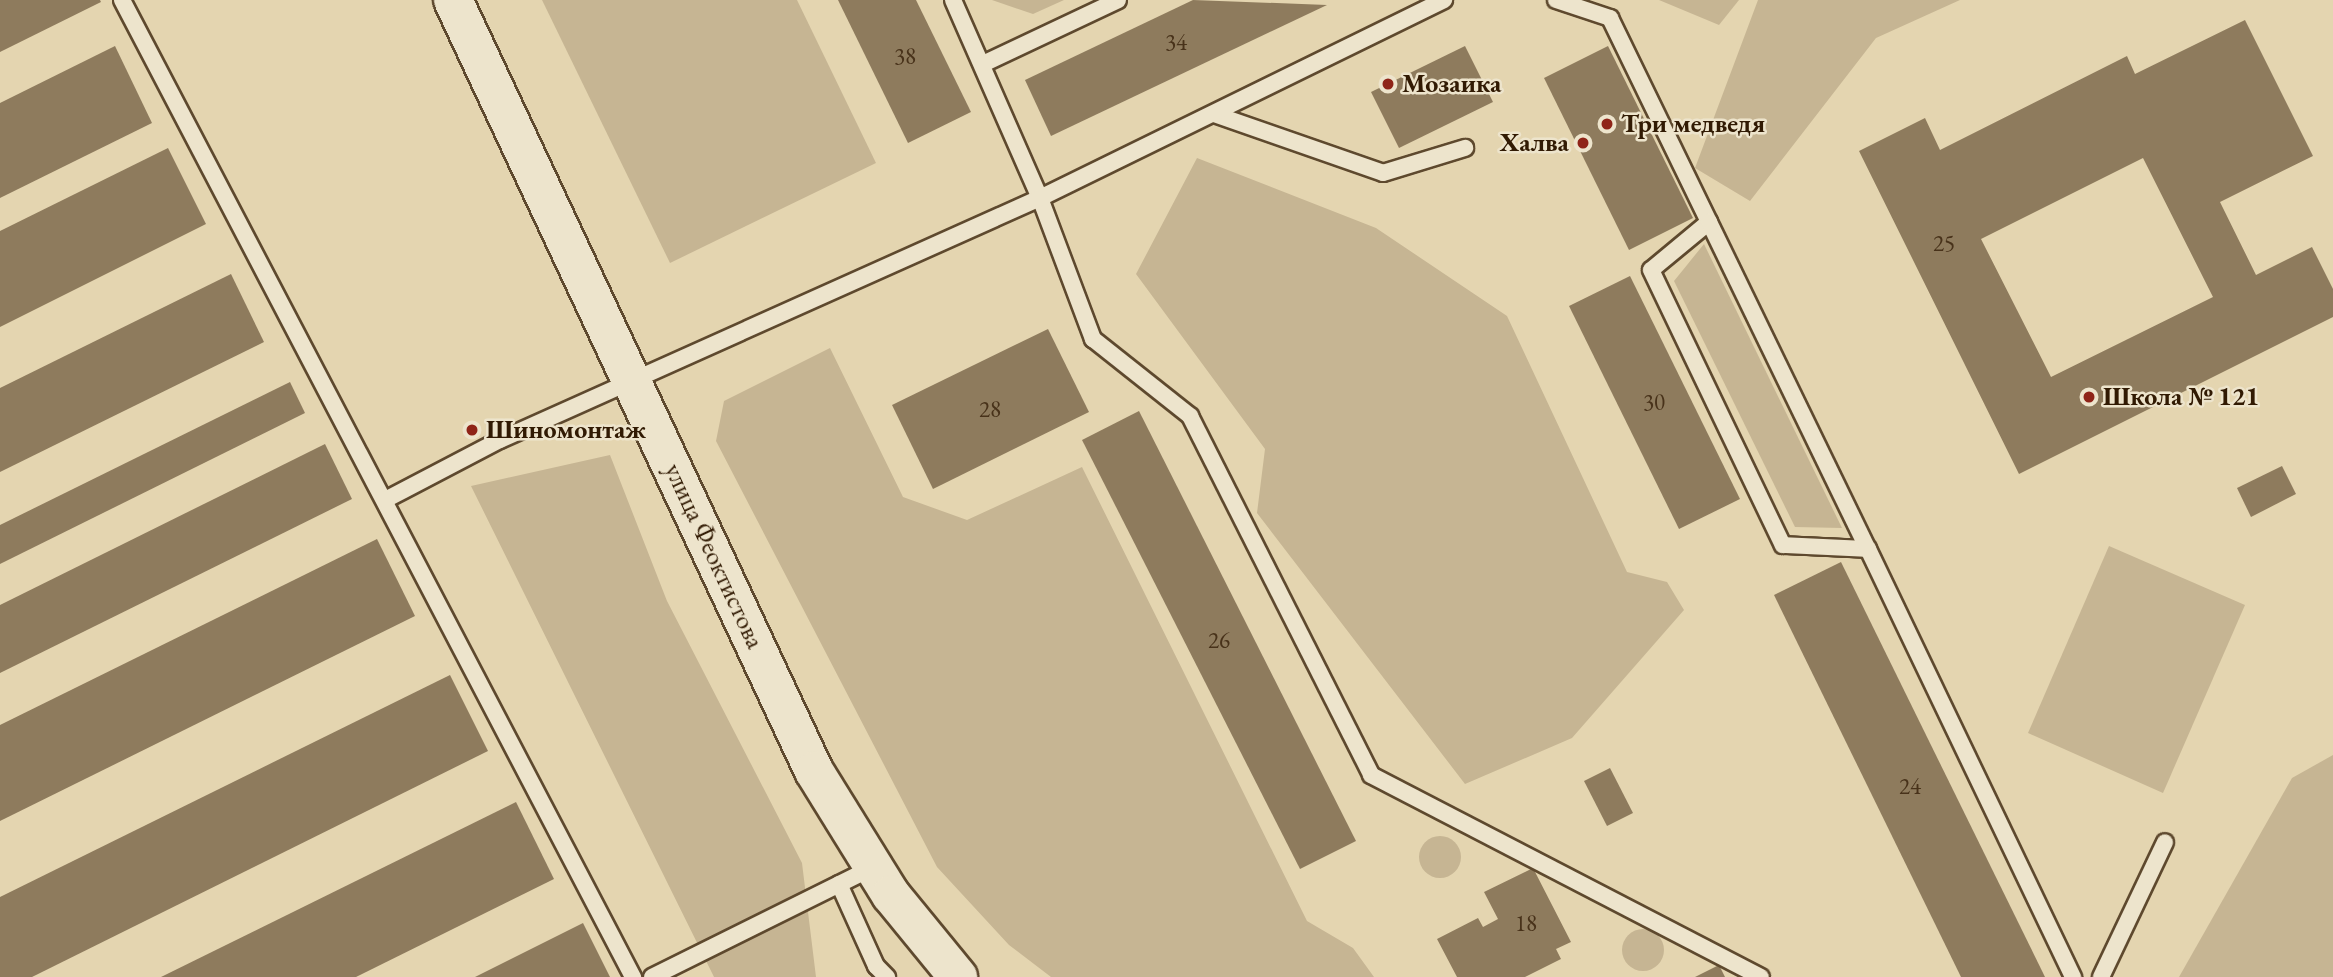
<!DOCTYPE html>
<html>
<head>
<meta charset="utf-8">
<style>
	body { margin:0 }
	#map { position:relative; width:2333px; height:977px; overflow:hidden; background:#e4d5b0; font-family:"EB Garamond",serif }
	div>[style] { position:absolute }
	[style*='--x'] { left:calc(var(--x)*1px); top:calc(var(--y)*1px); width:calc(var(--w)*1px); rotate:calc(var(--a)*1deg) }
	.green>* { inset:0; background:#c6b593 }
	.round { border-radius:50% }
	.building>* { inset:0; background:#8e7b5d }
	.roads { filter:drop-shadow(2px 0 #5e492e) drop-shadow(-2px 0 #5e492e) drop-shadow(0 2px #5e492e) drop-shadow(0 -2px #5e492e) }
	.service>* { height:16px; margin:-8px; padding:0 8px; transform-origin:8px; border-radius:8px; background:#ede4cc }
	.tertiary>* { height:38px; margin:-19px; padding:0 19px; transform-origin:19px; border-radius:19px; background:#ede4cc }
	.dots>* { width:19px; height:19px; translate:-50% -50%; box-sizing:border-box; border:4px solid #ede4cc; border-radius:50% }
	span { translate:-50% -50%; white-space:nowrap; text-align:center; line-height:1.15; -webkit-text-stroke:5px #ede4cc; paint-order:stroke }
	.number-label { font-size:23px; color:#48321a }
	.number-label span { -webkit-text-stroke-width:0 }
	.poi-label { font-size:26px; color:#311a03; font-weight:700 }
	.left { translate:0 -50%; text-align:left }
	.right { translate:-100% -50%; text-align:right }
	.street-label { font-size:26px; color:#311a03 }
</style>
</head>
<body>
<div id="map">
	<div class="green">
		<div style="clip-path:polygon(542px 0,797px 0,876px 163px,670px 263px)"></div>
		<div style="clip-path:polygon(992px 0,1064px 0,1033px 14px)"></div>
		<div style="clip-path:polygon(1659px 0,1739px 0,1719px 25px)"></div>
		<div style="clip-path:polygon(1758px 0,1960px 0,1876px 38px,1750px 201px,1695px 168px)"></div>
		<div style="clip-path:polygon(1197px 158px,1376px 228px,1507px 316px,1627px 572px,1667px 582px,1684px 610px,1572px 738px,1465px 784px,1257px 513px,1265px 449px,1136px 274px)"></div>
		<div style="clip-path:polygon(1704px 244px,1842px 528px,1795px 527px,1674px 281px)"></div>
		<div style="clip-path:polygon(830px 348px,903px 497px,967px 520px,1082px 467px,1307px 921px,1353px 948px,1374px 977px,1051px 977px,1009px 945px,937px 867px,716px 441px,724px 401px)"></div>
		<div style="clip-path:polygon(610px 455px,667px 601px,802px 863px,816px 977px,714px 977px,471px 486px)"></div>
		<div style="clip-path:polygon(2109px 546px,2245px 605px,2163px 793px,2028px 733px)"></div>
		<div style="clip-path:polygon(2333px 755px,2333px 977px,2179px 977px,2292px 778px)"></div>
		<div class="round" style="left:1419px;top:836px;width:42px;height:42px"></div>
		<div class="round" style="left:1622px;top:929px;width:42px;height:42px"></div>
	</div>
	<div class="building">
		<div style="clip-path:polygon(0 0,100px 0,101px 2px,0 52px)"></div>
		<div style="clip-path:polygon(838px 0,916px 0,971px 112px,908px 143px)"></div>
		<div style="clip-path:polygon(1193px 0,1327px 5px,1051px 136px,1025px 80px)"></div>
		<div style="clip-path:polygon(evenodd,2245px 20px,2313px 156px,2220px 202px,2256px 275px,2312px 247px,2333px 289px,2333px 317px,2019px 474px,1859px 151px,1925px 118px,1940px 150px,2127px 56px,2135px 74px,2245px 20px,2143px 158px,2213px 297px,2051px 377px,1981px 239px,2143px 158px)"></div>
		<div style="clip-path:polygon(115px 46px,152px 123px,0 198px,0 103px)"></div>
		<div style="clip-path:polygon(1465px 46px,1493px 102px,1399px 148px,1371px 92px)"></div>
		<div style="clip-path:polygon(1608px 46px,1693px 218px,1629px 250px,1544px 78px)"></div>
		<div style="clip-path:polygon(168px 148px,206px 224px,0 327px,0 231px)"></div>
		<div style="clip-path:polygon(231px 274px,264px 342px,0 472px,0 388px)"></div>
		<div style="clip-path:polygon(1630px 276px,1740px 499px,1679px 529px,1569px 306px)"></div>
		<div style="clip-path:polygon(1048px 329px,1089px 412px,933px 489px,892px 405px)"></div>
		<div style="clip-path:polygon(290px 382px,305px 413px,0 564px,0 525px)"></div>
		<div style="clip-path:polygon(1139px 411px,1356px 841px,1300px 869px,1082px 440px)"></div>
		<div style="clip-path:polygon(325px 444px,352px 499px,0 673px,0 605px)"></div>
		<div style="clip-path:polygon(2282px 466px,2296px 494px,2251px 517px,2237px 488px)"></div>
		<div style="clip-path:polygon(377px 539px,415px 616px,0 821px,0 725px)"></div>
		<div style="clip-path:polygon(1841px 562px,2045px 977px,1961px 977px,1774px 595px)"></div>
		<div style="clip-path:polygon(450px 675px,488px 751px,32px 977px,0 977px,0 897px)"></div>
		<div style="clip-path:polygon(1610px 768px,1633px 813px,1607px 826px,1584px 781px)"></div>
		<div style="clip-path:polygon(516px 802px,554px 879px,356px 977px,161px 977px)"></div>
		<div style="clip-path:polygon(1533px 868px,1571px 942px,1556px 949px,1561px 959px,1525px 977px,1457px 977px,1437px 939px,1478px 918px,1483px 927px,1498px 919px,1484px 892px)"></div>
		<div style="clip-path:polygon(583px 923px,610px 977px,475px 977px)"></div>
		<div style="clip-path:polygon(1719px 965px,1725px 977px,1695px 977px)"></div>
	</div>
	<div class="roads">
		<div class="service">
			<div style="--x:122;--y:0;--w:1103;--a:62.39"></div>
			<div style="--x:953;--y:0;--w:216;--a:66.3"></div>
			<div style="--x:1040;--y:198;--w:151;--a:69.4"></div>
			<div style="--x:1093;--y:339;--w:124;--a:38.4"></div>
			<div style="--x:1190;--y:416;--w:402;--a:63.2"></div>
			<div style="--x:1371;--y:775;--w:439;--a:27.4"></div>
			<div style="--x:1556;--y:0;--w:57;--a:18.4"></div>
			<div style="--x:1610;--y:18;--w:227;--a:64.1"></div>
			<div style="--x:1709;--y:222;--w:75;--a:140.4"></div>
			<div style="--x:1651;--y:270;--w:305;--a:64.4"></div>
			<div style="--x:1783;--y:545;--w:85;--a:2.7"></div>
			<div style="--x:1868;--y:549;--w:475;--a:64.4"></div>
			<div style="--x:985;--y:63;--w:147;--a:-25.3"></div>
			<div style="--x:1214;--y:114;--w:179;--a:19.2"></div>
			<div style="--x:1383;--y:173;--w:86;--a:-17"></div>
			<div style="--x:1709;--y:222;--w:364;--a:64.1"></div>
			<div style="--x:385;--y:500;--w:130;--a:-27.6"></div>
			<div style="--x:500;--y:440;--w:592;--a:-24.14"></div>
			<div style="--x:1040;--y:198;--w:450;--a:-26.1"></div>
			<div style="--x:839;--y:884;--w:90;--a:65.7"></div>
			<div style="--x:876;--y:966;--w:16;--a:45"></div>
			<div style="--x:652;--y:977;--w:248;--a:-26.4"></div>
			<div style="--x:2101;--y:977;--w:149;--a:-64.6"></div>
		</div>
		<div class="tertiary">
			<div style="--x:453;--y:0;--w:851;--a:64.91"></div>
			<div style="--x:814;--y:771;--w:146;--a:58.2"></div>
			<div style="--x:891;--y:895;--w:106;--a:50.7"></div>
		</div>
	</div>
	<div class="dots">
		<div style="left:1388px;top:84px;background:#8f2418"></div>
		<div style="left:1607px;top:124px;background:#8f2418"></div>
		<div style="left:1583px;top:143px;background:#8f2418"></div>
		<div style="left:2089px;top:397px;background:#8f2418"></div>
		<div style="left:472px;top:430px;background:#8f2418"></div>
	</div>
	<div class="number-label">
		<span style="left:1176px;top:42px">34</span>
		<span style="left:905px;top:56px">38</span>
		<span style="left:1944px;top:243px">25</span>
		<span style="left:1654px;top:402px">30</span>
		<span style="left:990px;top:409px">28</span>
		<span style="left:1219px;top:640px">26</span>
		<span style="left:1910px;top:786px">24</span>
		<span style="left:1526px;top:923px">18</span>
	</div>
	<div class="poi-label">
		<span class="left" style="left:1402px;top:84px">Мозаика</span>
		<span class="left" style="left:1621px;top:124px">Три медведя</span>
		<span class="right" style="left:1569px;top:143px">Халва</span>
		<span class="left" style="left:2103px;top:397px">Школа № 121</span>
		<span class="left" style="left:486px;top:430px">Шиномонтаж</span>
	</div>
	<div class="street-label">
		<span style="left:714px;top:556px;rotate:65deg">улица Феоктистова</span>
	</div>
</div>
</body>
</html>
